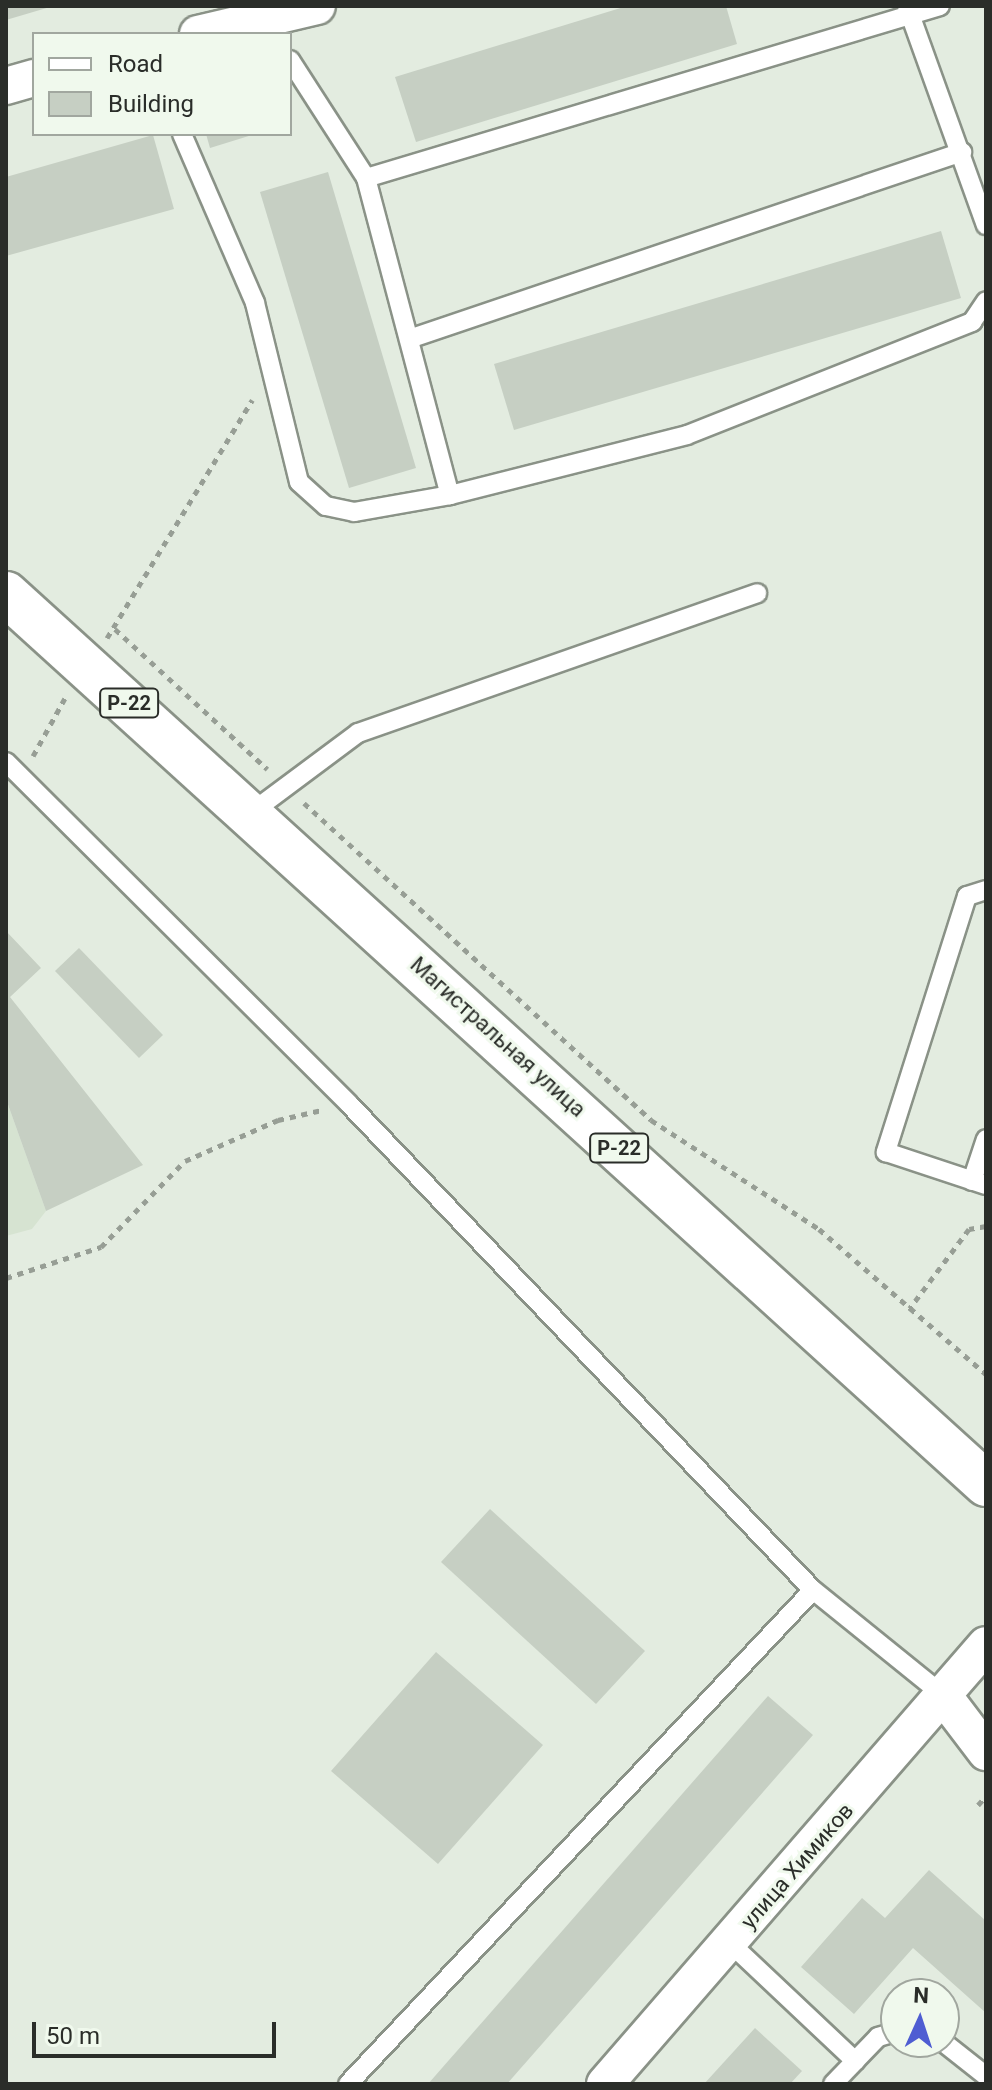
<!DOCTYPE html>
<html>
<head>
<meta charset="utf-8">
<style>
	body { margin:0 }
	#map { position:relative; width:992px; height:2090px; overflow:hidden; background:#e3ece0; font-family:Roboto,sans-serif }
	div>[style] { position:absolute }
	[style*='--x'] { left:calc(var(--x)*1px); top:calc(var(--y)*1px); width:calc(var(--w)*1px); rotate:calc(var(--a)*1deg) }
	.built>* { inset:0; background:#d6e3d1 }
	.building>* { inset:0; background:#c6cfc3 }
	.path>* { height:5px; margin-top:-2.5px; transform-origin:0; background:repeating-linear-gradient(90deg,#979e95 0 6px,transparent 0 12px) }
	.roads { filter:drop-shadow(2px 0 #8a9287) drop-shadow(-2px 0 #8a9287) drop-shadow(0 2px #8a9287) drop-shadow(0 -2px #8a9287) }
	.service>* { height:18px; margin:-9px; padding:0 9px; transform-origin:9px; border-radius:9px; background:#fff }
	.minor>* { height:36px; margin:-18px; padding:0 18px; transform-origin:18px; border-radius:18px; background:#fff }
	.trunk>* { height:44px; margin:-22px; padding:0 22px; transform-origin:22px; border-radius:22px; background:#fff }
	span { translate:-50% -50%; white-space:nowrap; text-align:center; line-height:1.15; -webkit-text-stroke:6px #f0f9ed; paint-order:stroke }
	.shield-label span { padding:2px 6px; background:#f0f9ed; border:2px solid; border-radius:6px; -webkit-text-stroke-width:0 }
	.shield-label { font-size:20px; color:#2a2d29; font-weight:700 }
	.street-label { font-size:22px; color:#2a2d29 }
	.frame { position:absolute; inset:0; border:8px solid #2a2d29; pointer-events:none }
	.legend { position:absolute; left:32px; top:32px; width:260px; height:104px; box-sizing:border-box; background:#f0f9ed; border:2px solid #a1a79f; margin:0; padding:10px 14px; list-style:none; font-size:24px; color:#2a2d29 }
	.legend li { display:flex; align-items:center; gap:16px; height:40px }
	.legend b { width:40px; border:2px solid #a1a79f }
	.north { position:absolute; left:880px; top:1978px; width:80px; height:80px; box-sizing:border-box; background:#f0f9ed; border:2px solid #a1a79f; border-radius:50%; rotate:3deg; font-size:22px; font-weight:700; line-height:32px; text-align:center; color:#2a2d29 }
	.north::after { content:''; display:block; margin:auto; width:28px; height:36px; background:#4e5dd2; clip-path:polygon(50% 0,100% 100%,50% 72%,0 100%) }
	.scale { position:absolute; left:32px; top:2022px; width:244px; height:36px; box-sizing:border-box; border:4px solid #2a2d29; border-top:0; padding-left:10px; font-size:24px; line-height:28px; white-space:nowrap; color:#2a2d29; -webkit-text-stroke:6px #f0f9ed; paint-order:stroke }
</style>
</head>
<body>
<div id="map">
	<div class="built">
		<div style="clip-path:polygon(6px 1099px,46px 1211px,32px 1229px,6px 1236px)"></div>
	</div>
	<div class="building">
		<div style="clip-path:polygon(6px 6px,50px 6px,50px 7px,6px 20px)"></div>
		<div style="clip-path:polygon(627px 6px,726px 6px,737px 44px,416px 142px,395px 77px)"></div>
		<div style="clip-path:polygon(206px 134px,252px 134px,252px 135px,210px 148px)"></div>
		<div style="clip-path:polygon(153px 135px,174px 209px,6px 256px,6px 177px)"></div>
		<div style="clip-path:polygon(328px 172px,416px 468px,349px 488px,260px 192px)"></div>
		<div style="clip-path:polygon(941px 231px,961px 298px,514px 430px,494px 364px)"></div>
		<div style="clip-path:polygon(6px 931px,41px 968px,10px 997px,143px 1165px,46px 1211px,6px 1099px)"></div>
		<div style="clip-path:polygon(79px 948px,163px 1035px,139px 1058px,55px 971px)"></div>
		<div style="clip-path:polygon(490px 1509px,645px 1651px,596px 1704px,441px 1562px)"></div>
		<div style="clip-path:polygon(436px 1652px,543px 1745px,438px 1864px,331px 1771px)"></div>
		<div style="clip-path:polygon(768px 1696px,813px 1735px,507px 2084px,428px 2084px)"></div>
		<div style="clip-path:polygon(929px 1870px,986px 1921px,986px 2013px,913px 1948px,854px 2014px,801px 1967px,862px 1898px,885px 1918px)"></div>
		<div style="clip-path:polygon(755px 2028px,802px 2071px,790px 2084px,704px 2084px)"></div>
	</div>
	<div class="path">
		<div style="--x:115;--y:629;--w:207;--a:42.6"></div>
		<div style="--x:107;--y:638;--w:279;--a:-58.6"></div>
		<div style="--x:33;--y:756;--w:66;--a:-61.1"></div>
		<div style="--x:304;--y:803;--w:470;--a:42.4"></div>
		<div style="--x:651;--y:1120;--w:200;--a:33"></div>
		<div style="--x:819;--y:1229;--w:121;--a:41"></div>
		<div style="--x:986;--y:1226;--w:17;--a:170"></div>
		<div style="--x:969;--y:1229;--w:99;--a:126.8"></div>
		<div style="--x:910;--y:1308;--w:101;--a:41"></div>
		<div style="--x:6;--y:1278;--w:100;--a:-18.1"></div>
		<div style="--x:101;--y:1247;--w:120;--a:-45.7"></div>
		<div style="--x:185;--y:1161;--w:102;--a:-23.8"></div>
		<div style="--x:278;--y:1120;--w:45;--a:-12.8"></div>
		<div style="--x:978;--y:1805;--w:12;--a:-48"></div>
	</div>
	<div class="roads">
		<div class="service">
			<div style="--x:907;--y:6;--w:233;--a:70.2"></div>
			<div style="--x:290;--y:60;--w:140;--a:57.2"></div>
			<div style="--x:366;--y:178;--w:328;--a:75.2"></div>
			<div style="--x:450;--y:495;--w:244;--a:-14.2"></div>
			<div style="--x:687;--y:435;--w:307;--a:-21.6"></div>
			<div style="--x:972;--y:322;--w:25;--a:-56"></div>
			<div style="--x:182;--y:134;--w:184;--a:66.6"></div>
			<div style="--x:255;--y:303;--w:184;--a:76.2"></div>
			<div style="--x:299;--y:482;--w:36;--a:42"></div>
			<div style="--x:326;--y:506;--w:29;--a:12"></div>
			<div style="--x:354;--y:512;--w:97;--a:-10"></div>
			<div style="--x:366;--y:178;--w:599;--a:-16.68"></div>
			<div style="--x:409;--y:339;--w:584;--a:-18.68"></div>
			<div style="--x:6;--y:762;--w:484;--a:44.9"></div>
			<div style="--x:349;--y:1104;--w:672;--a:46.33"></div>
			<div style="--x:813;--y:1590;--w:166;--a:38.9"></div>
			<div style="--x:252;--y:812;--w:132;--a:-36.7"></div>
			<div style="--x:358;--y:733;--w:423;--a:-19.3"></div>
			<div style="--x:986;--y:890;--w:20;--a:162"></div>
			<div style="--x:967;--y:896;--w:269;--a:107.6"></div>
			<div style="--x:886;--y:1152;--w:105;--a:18.3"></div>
			<div style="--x:972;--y:1181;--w:44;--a:-71.6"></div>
			<div style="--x:730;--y:1943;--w:172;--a:43.3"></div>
			<div style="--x:855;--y:2061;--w:33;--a:-46"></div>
			<div style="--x:878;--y:2037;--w:19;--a:-16"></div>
			<div style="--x:943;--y:2042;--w:55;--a:38.3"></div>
			<div style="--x:348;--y:2084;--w:678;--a:-46.73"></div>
			<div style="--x:833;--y:2084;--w:32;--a:-46"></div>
		</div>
		<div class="minor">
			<div style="--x:198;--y:34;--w:122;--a:-13.2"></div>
			<div style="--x:6;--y:86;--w:29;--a:-16"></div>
			<div style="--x:942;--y:1694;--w:73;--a:52.8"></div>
			<div style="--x:605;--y:2084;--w:581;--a:-49.05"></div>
		</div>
		<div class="trunk">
			<div style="--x:6;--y:594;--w:1324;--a:42.24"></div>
		</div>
	</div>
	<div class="shield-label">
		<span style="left:129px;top:703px">Р-22</span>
		<span style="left:619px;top:1148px">Р-22</span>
	</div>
	<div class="street-label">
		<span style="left:498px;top:1037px;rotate:42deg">Магистральная улица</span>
		<span style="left:797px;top:1866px;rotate:-49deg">улица Химиков</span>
	</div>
	<div class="frame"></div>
	<ul class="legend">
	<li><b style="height:10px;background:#fff"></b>Road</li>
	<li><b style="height:22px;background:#c6cfc3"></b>Building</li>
	</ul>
	<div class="north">N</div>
	<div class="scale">50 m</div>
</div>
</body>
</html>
